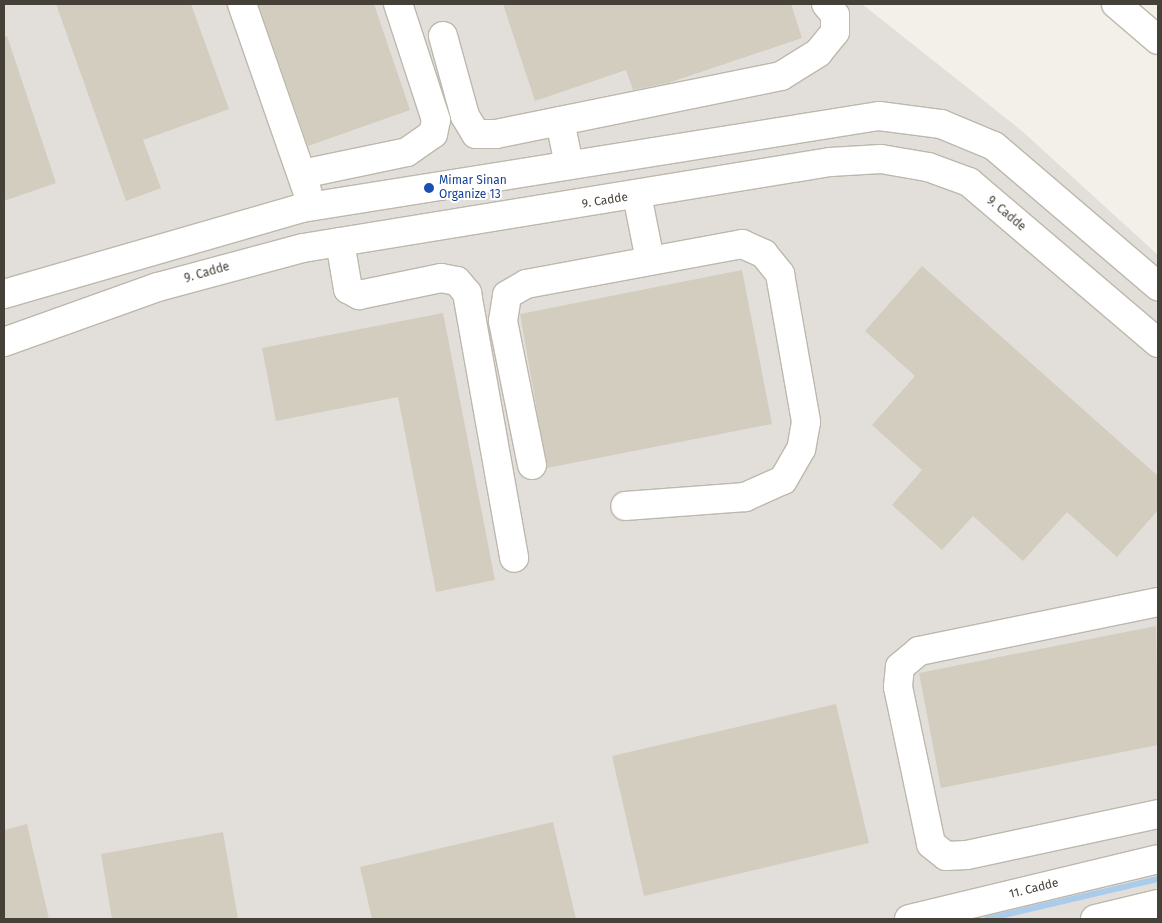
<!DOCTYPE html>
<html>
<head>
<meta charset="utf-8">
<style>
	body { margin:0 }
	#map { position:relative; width:1162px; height:923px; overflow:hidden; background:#f3f0e9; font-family:"Fira Sans",sans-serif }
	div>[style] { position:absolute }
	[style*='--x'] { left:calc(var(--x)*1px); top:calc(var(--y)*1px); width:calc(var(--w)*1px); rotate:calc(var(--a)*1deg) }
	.industrial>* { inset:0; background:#e2dfda }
	.stream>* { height:6px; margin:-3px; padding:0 3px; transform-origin:3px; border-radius:3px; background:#aaccea }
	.building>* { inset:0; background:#d3cdbf }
	.roads { filter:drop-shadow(1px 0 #bdb8ac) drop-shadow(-1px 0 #bdb8ac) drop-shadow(0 1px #bdb8ac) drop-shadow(0 -1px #bdb8ac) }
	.minor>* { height:28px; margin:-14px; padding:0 14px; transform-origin:14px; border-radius:14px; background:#fff }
	.dots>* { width:14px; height:14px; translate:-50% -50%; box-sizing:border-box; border:2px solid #fff; border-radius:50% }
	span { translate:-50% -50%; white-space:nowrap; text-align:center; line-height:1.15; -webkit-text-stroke:4px #fff; paint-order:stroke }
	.transit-label { font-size:12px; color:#164399 }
	.left { translate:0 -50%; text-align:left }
	.street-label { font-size:12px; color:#464138 }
	.frame { position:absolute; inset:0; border:5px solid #464138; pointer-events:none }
</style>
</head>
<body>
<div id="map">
	<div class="industrial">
		<div style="clip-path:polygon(4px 4px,862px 4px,1022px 131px,1158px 255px,1158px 919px,4px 919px)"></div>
	</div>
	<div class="stream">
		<div style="--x:987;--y:919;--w:176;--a:-13.2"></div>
	</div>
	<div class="building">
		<div style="clip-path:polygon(56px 4px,191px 4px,229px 109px,143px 140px,161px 188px,126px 201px)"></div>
		<div style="clip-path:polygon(258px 4px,374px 4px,410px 110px,308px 146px)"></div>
		<div style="clip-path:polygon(503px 4px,791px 4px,802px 38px,668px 83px,633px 90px,626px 70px,535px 101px)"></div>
		<div style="clip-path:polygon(7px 36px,56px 183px,4px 201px,4px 37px)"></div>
		<div style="clip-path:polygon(922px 266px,1158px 476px,1158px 510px,1117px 557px,1067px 512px,1023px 561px,973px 516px,942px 550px,892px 505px,922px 470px,872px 425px,915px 376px,865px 331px)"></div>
		<div style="clip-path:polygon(742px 270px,772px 424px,547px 468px,520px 314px)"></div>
		<div style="clip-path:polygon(443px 313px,495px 580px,436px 592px,398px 397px,276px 421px,262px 348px)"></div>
		<div style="clip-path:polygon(1156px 626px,1158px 745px,941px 788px,919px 673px)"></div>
		<div style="clip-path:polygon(836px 704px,869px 843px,644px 896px,612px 756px)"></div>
		<div style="clip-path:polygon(553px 822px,576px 919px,372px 919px,360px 867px)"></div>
		<div style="clip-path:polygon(27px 824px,49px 919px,4px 919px,4px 830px)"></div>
		<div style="clip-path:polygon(223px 832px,238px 919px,112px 919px,101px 854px)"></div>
	</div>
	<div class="roads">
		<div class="minor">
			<div style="--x:242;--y:4;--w:198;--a:70.8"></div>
			<div style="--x:1116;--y:4;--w:55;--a:40.6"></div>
			<div style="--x:443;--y:36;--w:83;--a:74.6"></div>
			<div style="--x:465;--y:116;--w:21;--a:59"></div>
			<div style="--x:476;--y:134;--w:20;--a:0"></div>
			<div style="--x:496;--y:134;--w:291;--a:-11.5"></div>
			<div style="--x:781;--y:76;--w:44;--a:-31.9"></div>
			<div style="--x:818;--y:53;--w:27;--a:-51"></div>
			<div style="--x:835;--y:32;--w:17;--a:-90"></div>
			<div style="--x:835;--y:15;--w:14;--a:-129"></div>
			<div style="--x:560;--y:121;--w:45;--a:78.4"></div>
			<div style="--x:302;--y:174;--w:107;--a:-11.8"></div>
			<div style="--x:407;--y:152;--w:32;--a:-35"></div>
			<div style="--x:433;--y:134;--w:14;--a:-78"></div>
			<div style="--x:436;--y:120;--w:122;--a:-108.1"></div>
			<div style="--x:637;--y:195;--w:66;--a:78.7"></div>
			<div style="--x:340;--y:242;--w:48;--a:80.3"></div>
			<div style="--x:348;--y:289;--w:13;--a:29"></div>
			<div style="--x:359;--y:295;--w:84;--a:-11.7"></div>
			<div style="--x:441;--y:278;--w:16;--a:11"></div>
			<div style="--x:457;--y:281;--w:16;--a:50"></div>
			<div style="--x:467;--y:293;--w:269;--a:79.9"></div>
			<div style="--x:4;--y:294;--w:310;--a:-16.1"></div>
			<div style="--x:302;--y:208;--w:584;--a:-9.06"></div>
			<div style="--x:879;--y:116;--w:63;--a:7.4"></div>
			<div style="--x:941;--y:124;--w:57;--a:22.5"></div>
			<div style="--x:994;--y:146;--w:216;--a:40.5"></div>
			<div style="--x:4;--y:342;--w:164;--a:-19.7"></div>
			<div style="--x:158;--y:287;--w:150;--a:-15.1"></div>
			<div style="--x:303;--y:248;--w:534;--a:-9.27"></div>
			<div style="--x:830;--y:162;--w:51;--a:-3.4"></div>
			<div style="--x:881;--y:159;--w:48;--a:9.7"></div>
			<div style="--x:928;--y:167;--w:44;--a:20.1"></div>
			<div style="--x:969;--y:182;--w:248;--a:40.4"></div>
			<div style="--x:532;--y:465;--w:147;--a:-101.4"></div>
			<div style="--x:503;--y:321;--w:26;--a:-81"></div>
			<div style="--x:507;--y:295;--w:22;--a:-30"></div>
			<div style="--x:526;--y:284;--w:220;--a:-10.5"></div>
			<div style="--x:742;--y:244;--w:24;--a:24"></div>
			<div style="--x:764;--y:254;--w:26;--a:51"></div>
			<div style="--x:780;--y:274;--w:150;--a:80"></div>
			<div style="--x:806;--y:422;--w:27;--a:100"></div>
			<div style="--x:801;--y:449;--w:36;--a:120"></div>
			<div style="--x:783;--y:480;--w:42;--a:155.9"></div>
			<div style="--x:745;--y:497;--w:120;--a:175.7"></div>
			<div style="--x:1158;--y:602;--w:244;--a:168.4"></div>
			<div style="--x:919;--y:651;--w:25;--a:140"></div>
			<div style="--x:900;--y:667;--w:20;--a:96"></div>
			<div style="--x:898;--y:687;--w:160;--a:78.1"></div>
			<div style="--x:931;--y:844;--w:19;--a:39"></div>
			<div style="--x:946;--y:856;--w:21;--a:-3"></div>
			<div style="--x:967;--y:855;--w:195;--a:-12.1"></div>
			<div style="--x:909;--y:919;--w:256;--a:-13.5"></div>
			<div style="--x:1095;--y:919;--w:65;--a:-13.4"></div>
		</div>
	</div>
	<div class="dots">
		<div style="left:429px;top:188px;background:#1a4fb4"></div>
	</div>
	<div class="transit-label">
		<span class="left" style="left:439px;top:188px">Mimar Sinan<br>Organize 13</span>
	</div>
	<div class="street-label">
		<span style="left:605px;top:201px;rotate:-9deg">9. Cadde</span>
		<span style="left:1006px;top:214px;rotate:40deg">9. Cadde</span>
		<span style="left:207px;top:273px;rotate:-16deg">9. Cadde</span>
		<span style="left:1034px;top:889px;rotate:-14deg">11. Cadde</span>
	</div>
	<div class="frame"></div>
</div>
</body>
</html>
